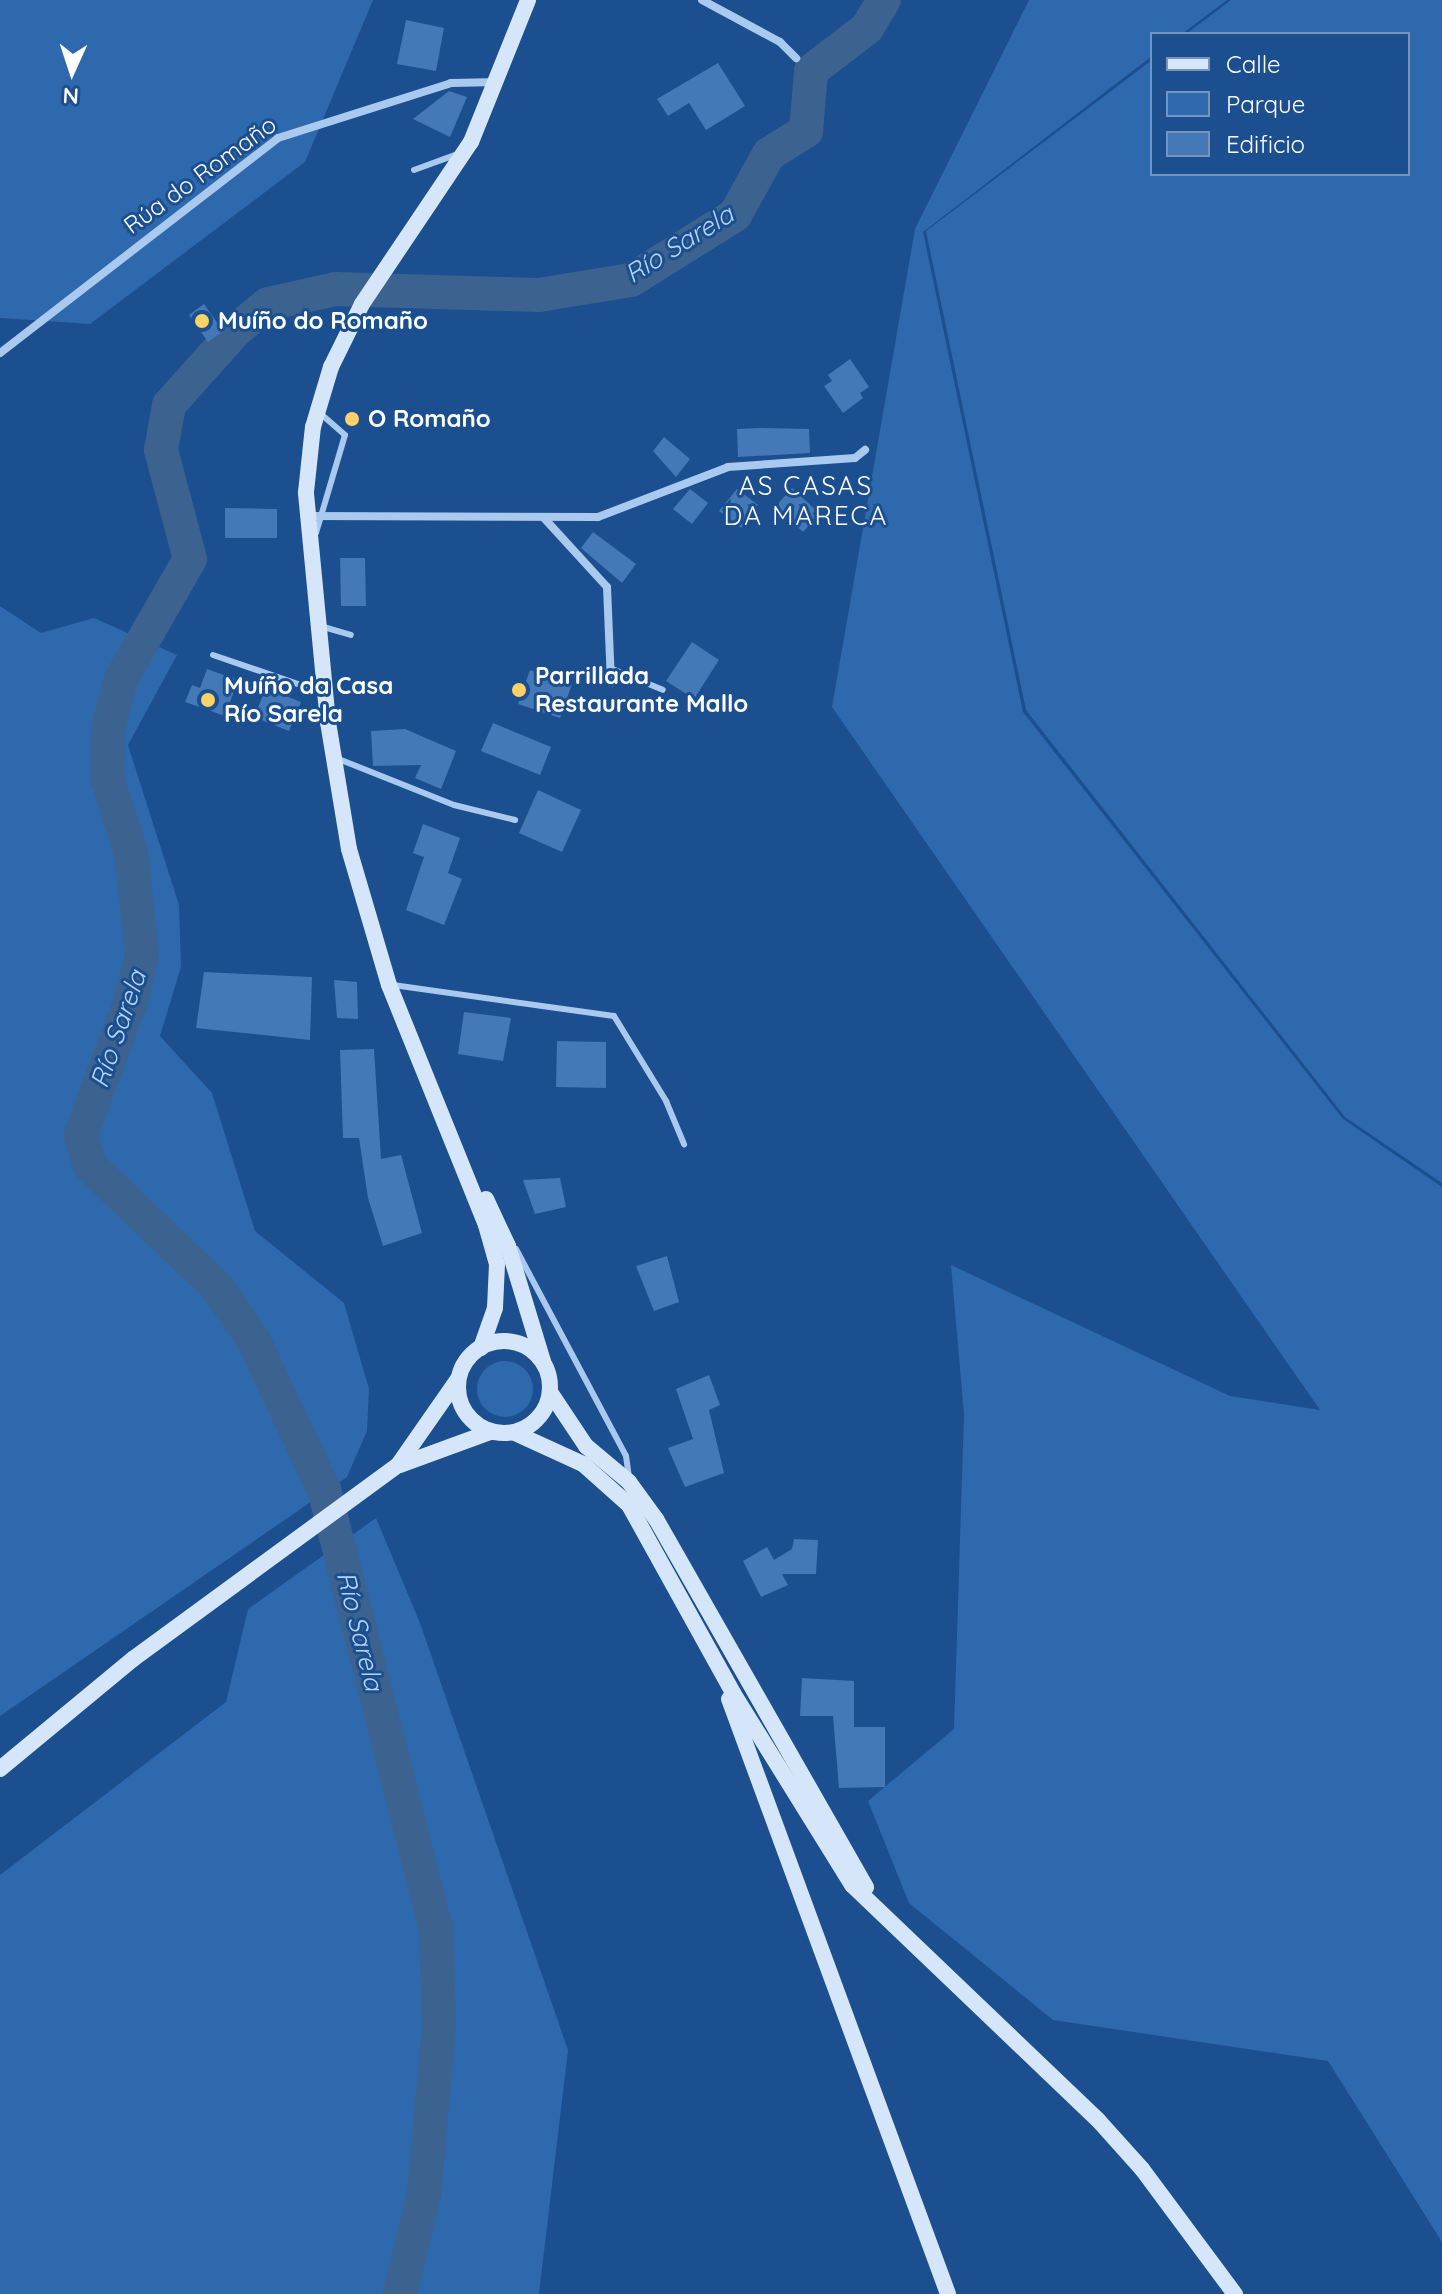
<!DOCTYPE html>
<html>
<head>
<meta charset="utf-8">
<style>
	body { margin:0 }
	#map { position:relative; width:1442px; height:2294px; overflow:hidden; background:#1b4f8f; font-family:Quicksand,sans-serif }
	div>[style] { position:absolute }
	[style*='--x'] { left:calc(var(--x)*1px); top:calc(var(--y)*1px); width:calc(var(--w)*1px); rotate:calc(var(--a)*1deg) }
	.green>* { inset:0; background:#2e69ad }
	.round { border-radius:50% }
	.river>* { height:34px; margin:-17px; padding:0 17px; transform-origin:17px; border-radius:17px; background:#3c6290 }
	.building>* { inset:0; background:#4478b7 }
	.lane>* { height:6px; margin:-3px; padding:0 3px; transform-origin:3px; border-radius:3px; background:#a9c9ee }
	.street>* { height:8px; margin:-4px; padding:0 4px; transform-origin:4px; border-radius:4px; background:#a9c9ee }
	.secondary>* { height:16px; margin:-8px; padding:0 8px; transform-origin:8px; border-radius:8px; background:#d6e6fa }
	.secondary>.ring { margin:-8px; padding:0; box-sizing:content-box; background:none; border:16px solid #d6e6fa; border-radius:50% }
	.dots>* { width:22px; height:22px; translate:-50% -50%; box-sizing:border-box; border:4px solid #1b4f8f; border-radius:50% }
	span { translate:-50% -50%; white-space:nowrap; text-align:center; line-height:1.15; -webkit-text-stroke:6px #1b4f8f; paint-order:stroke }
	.street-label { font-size:24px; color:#fff }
	.poi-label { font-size:24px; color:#fff; font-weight:700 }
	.left { translate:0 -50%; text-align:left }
	.water-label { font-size:26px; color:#b5d3f5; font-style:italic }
	.neighbourhood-label { font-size:26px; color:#fff; letter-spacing:2px }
	.legend { position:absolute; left:1150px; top:32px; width:260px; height:144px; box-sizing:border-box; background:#1b4f8f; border:2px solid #7695bc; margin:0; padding:10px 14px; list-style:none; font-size:24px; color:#fff }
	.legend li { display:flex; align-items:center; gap:16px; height:40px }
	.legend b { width:40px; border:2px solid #7695bc }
	.north { position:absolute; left:32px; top:32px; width:80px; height:80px; -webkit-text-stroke:6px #1b4f8f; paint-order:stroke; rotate:183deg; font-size:22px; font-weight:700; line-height:32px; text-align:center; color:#fff }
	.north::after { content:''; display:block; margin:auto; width:28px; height:36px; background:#fff; clip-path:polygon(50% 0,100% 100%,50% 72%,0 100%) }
</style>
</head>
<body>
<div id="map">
	<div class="green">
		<div style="clip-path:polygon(0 0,373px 0,305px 162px,90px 324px,0 318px)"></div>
		<div style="clip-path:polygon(1029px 0,1227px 0,1182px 34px,1152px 34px,1152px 56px,923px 232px,1023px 712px,1343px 1119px,1442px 1187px,1442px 2242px,1328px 2061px,1053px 2020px,909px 1903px,868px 1801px,954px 1729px,964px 1414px,951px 1265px,1230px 1396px,1320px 1410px,832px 707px,915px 229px)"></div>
		<div style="clip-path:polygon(1231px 0,1442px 0,1442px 1183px,1345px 1117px,1026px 710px,926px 231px,1152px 60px,1152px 174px,1408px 174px,1408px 34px,1186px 34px)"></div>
		<div style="clip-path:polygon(0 606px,41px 633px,94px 618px,177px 655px,128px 745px,179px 905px,181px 967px,160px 1036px,212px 1093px,255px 1231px,344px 1303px,369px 1389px,367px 1431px,347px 1477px,0 1716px)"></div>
		<div class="round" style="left:477px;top:1361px;width:56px;height:56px"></div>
		<div style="clip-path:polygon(376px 1518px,420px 1623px,568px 2050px,539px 2294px,0 2294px,0 1875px,226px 1702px,248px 1609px)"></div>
	</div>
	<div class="river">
		<div style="--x:400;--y:2294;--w:103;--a:-76.5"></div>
		<div style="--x:424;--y:2194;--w:168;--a:-84.9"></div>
		<div style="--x:439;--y:2027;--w:98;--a:-91.8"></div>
		<div style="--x:436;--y:1929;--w:453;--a:-104.3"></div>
		<div style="--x:324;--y:1490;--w:165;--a:-115.2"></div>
		<div style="--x:254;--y:1341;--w:65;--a:-124.4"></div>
		<div style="--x:217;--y:1287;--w:175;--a:-136.4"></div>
		<div style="--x:90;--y:1166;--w:33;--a:-106"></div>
		<div style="--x:81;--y:1134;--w:142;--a:-69.4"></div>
		<div style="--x:131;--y:1001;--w:48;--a:-76.8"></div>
		<div style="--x:142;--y:954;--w:102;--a:-96.2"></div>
		<div style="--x:131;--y:853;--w:79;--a:-107.7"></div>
		<div style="--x:107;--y:778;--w:48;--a:-88.8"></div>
		<div style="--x:108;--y:730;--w:53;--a:-75.7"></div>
		<div style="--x:121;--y:679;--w:138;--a:-60.1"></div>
		<div style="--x:190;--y:559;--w:113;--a:-104.9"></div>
		<div style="--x:161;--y:450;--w:46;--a:-79.9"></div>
		<div style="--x:169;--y:405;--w:101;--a:-48.2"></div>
		<div style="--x:236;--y:330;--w:41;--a:-39.1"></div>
		<div style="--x:268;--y:304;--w:70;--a:-12.4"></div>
		<div style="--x:336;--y:289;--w:203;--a:1.7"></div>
		<div style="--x:539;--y:295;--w:93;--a:-9.3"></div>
		<div style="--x:631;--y:280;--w:123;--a:-32"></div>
		<div style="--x:735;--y:215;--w:70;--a:-60.9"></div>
		<div style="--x:769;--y:154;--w:44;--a:-31.9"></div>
		<div style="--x:806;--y:131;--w:60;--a:-85.2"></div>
		<div style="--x:811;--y:71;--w:71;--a:-37.5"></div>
		<div style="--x:867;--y:28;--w:33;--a:-59"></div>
	</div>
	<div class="building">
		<div style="clip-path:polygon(406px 20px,444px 28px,436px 71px,397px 64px)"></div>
		<div style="clip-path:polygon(718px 63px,745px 106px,706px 130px,689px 103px,668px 116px,657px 99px)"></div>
		<div style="clip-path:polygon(449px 91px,467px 97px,450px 137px,413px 119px)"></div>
		<div style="clip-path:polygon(204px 304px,223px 331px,208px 342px,189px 315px)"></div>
		<div style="clip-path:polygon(850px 359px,869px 387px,860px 393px,863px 398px,843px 413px,824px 386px,832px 381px,828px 375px)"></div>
		<div style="clip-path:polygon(759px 428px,809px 429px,810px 453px,738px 457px,737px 429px)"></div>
		<div style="clip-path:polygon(664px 437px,690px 459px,676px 477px,653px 451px)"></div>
		<div style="clip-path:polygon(792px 488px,820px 514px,803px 532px,776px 506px)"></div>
		<div style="clip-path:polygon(690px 489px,708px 503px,692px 524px,673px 509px)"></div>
		<div style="clip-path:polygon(737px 489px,758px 505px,741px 528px,719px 511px)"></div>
		<div style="clip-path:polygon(225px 508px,277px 509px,277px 538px,225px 538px)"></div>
		<div style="clip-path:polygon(593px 532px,636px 564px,622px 583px,581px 548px)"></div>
		<div style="clip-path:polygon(340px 558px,365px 558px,366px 606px,341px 606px)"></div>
		<div style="clip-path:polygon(692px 642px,719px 660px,694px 699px,666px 681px)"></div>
		<div style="clip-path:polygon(207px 669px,238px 680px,225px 716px,185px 702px,192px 685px,200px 688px)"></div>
		<div style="clip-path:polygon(530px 670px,572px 684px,560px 718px,518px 704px)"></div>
		<div style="clip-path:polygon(266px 688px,301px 702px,289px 731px,254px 717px)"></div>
		<div style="clip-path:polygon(493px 723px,551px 747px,540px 775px,481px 751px)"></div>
		<div style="clip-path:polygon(405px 729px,456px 751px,441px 789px,415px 778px,421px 765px,373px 766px,371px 731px)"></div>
		<div style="clip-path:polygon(538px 790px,581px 810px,562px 852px,519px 833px)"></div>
		<div style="clip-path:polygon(423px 824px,460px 838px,448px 873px,462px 879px,444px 925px,406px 910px,424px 857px,413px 853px)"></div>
		<div style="clip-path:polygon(204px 972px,312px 977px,310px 1040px,196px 1028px)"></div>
		<div style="clip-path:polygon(334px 980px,357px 982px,358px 1019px,337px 1018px)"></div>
		<div style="clip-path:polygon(464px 1012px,511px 1018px,503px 1061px,458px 1054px)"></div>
		<div style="clip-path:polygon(557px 1041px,606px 1042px,606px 1088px,556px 1087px)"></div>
		<div style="clip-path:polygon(374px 1049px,381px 1159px,401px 1155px,422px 1233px,383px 1246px,368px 1198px,359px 1138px,343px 1138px,340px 1050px)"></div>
		<div style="clip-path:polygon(560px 1178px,566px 1207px,535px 1214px,523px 1180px)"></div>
		<div style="clip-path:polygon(667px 1256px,679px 1302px,654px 1311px,636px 1266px)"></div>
		<div style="clip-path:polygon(709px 1375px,720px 1405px,709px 1410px,724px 1473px,685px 1487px,668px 1448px,693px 1439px,676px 1389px)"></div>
		<div style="clip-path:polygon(794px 1539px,818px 1540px,816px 1574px,782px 1574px,788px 1585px,761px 1597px,743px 1561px,767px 1547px,774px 1560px,792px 1549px)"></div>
		<div style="clip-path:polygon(802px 1678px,854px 1681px,854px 1727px,885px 1727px,885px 1787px,839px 1788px,833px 1716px,800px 1716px)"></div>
	</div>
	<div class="lane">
		<div style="--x:414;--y:170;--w:47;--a:-20"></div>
		<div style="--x:316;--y:533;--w:102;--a:-73.5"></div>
		<div style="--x:345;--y:435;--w:33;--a:-139"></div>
		<div style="--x:320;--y:626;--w:32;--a:16"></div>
		<div style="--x:213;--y:655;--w:117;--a:18.9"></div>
		<div style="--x:610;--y:668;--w:57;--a:22.5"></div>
		<div style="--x:336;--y:758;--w:127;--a:21.7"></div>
		<div style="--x:454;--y:805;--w:63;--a:13.8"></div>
		<div style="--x:393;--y:985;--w:223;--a:8"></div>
		<div style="--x:614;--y:1016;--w:100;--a:58.5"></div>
		<div style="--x:666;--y:1101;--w:47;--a:67.3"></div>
		<div style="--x:516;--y:1249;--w:234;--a:62"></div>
		<div style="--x:626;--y:1456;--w:22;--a:82"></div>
	</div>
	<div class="street">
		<div style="--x:702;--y:0;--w:89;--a:28.3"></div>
		<div style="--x:780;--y:42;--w:23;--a:45"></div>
		<div style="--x:0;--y:353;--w:351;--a:-37.7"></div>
		<div style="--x:278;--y:138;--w:182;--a:-17.6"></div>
		<div style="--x:451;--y:83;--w:47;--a:-1.2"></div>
		<div style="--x:307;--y:516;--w:291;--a:0.2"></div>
		<div style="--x:598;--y:517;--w:139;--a:-21"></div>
		<div style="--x:728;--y:467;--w:127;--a:-4.1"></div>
		<div style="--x:855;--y:458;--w:13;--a:-39"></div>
		<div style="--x:544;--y:518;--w:93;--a:47.6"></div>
		<div style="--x:607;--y:587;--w:96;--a:87.6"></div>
	</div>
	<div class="secondary">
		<div style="--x:486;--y:1199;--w:52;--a:64.9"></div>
		<div style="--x:508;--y:1246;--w:120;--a:73.1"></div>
		<div class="ring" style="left:458px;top:1341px;width:76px;height:76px"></div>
		<div style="--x:481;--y:1348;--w:42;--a:-70.7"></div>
		<div style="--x:495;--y:1308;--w:44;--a:-87.4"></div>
		<div style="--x:497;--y:1264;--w:41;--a:-105.8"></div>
		<div style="--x:486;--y:1225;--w:259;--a:-112"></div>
		<div style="--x:389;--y:985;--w:142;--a:-106.4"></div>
		<div style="--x:349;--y:849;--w:129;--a:-99.4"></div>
		<div style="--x:328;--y:722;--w:231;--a:-95.5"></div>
		<div style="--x:306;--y:492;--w:65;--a:-83.9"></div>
		<div style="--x:313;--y:427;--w:63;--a:-73.3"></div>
		<div style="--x:331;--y:367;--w:70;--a:-63.8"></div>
		<div style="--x:362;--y:304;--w:195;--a:-56.1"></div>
		<div style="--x:471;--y:142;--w:153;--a:-68.1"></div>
		<div style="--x:550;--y:1392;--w:65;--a:56.3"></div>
		<div style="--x:586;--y:1446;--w:56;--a:39.9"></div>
		<div style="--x:629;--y:1482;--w:46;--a:53.9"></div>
		<div style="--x:656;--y:1519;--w:424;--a:60.3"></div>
		<div style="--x:515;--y:1433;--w:75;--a:24.5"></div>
		<div style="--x:583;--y:1464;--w:62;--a:41.7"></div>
		<div style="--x:629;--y:1505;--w:215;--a:61"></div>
		<div style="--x:733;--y:1693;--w:226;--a:58.2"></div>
		<div style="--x:852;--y:1885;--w:340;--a:43.7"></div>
		<div style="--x:1098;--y:2120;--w:66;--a:48.1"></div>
		<div style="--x:1142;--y:2169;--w:156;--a:53.4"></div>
		<div style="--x:400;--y:1465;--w:96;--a:-20.1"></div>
		<div style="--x:729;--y:1699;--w:634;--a:69.79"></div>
		<div style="--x:0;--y:1769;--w:173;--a:-39.6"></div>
		<div style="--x:133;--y:1659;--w:328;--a:-36.2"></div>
		<div style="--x:398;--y:1465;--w:105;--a:-55.1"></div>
	</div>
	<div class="dots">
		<div style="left:202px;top:321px;background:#ffd166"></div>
		<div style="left:352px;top:419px;background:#ffd166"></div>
		<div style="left:519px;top:690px;background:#ffd166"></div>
		<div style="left:208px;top:700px;background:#ffd166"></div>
	</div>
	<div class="street-label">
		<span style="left:200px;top:175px;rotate:-36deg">Rúa do Romaño</span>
	</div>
	<div class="poi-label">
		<span class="left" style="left:218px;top:321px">Muíño do Romaño</span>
		<span class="left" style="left:368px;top:419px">O Romaño</span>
		<span class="left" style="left:535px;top:690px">Parrillada<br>Restaurante Mallo</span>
		<span class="left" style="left:224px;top:700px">Muíño da Casa<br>Río Sarela</span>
	</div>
	<div class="water-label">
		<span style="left:679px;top:244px;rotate:-32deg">Río Sarela</span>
		<span style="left:118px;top:1029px;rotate:-71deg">Río Sarela</span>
		<span style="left:360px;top:1631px;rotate:76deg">Río Sarela</span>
	</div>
	<div class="neighbourhood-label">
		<span style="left:806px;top:501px">AS CASAS<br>DA MARECA</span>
	</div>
	<ul class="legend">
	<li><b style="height:10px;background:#d6e6fa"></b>Calle</li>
	<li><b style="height:22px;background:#2e69ad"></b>Parque</li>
	<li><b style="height:22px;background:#4478b7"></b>Edificio</li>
	</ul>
	<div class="north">N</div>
</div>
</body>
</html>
